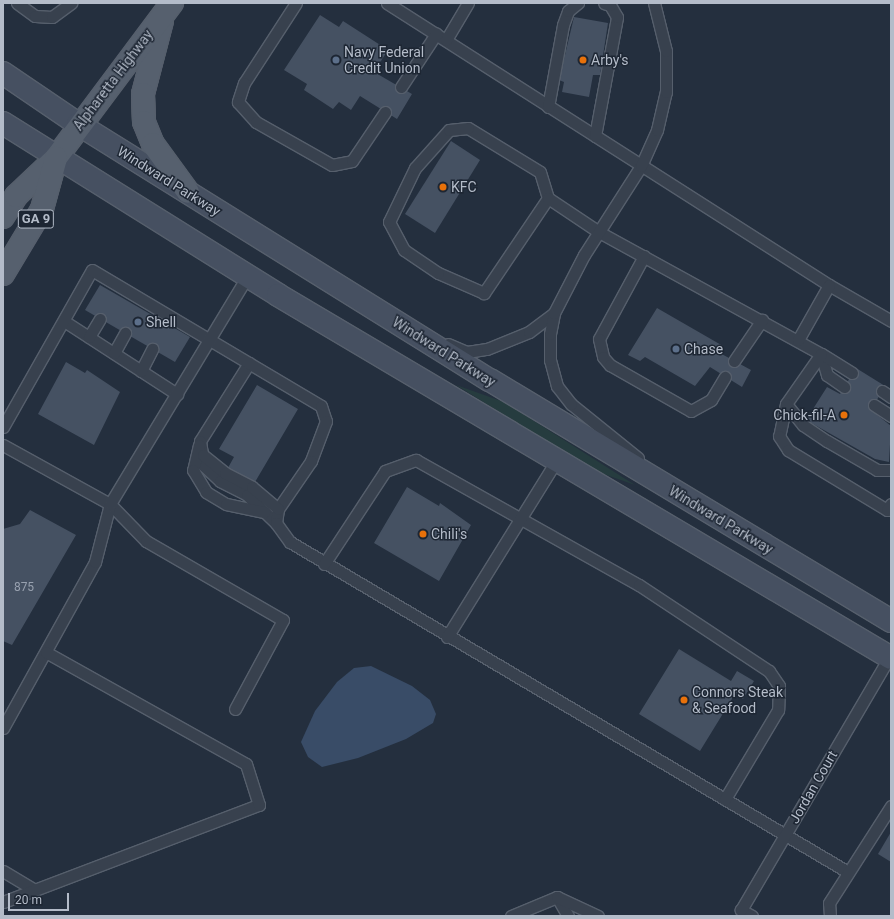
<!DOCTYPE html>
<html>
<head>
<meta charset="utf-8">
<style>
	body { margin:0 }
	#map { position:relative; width:894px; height:919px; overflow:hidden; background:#242f3e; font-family:Roboto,sans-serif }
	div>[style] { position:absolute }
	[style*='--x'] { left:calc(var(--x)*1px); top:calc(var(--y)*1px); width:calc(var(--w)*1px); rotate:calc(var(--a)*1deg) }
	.green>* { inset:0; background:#263c3f }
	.water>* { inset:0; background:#394c67 }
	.building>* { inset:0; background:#455162 }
	.roads { filter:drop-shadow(1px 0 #565f6c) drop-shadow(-1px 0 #565f6c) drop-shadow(0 1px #565f6c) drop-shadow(0 -1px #565f6c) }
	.lane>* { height:11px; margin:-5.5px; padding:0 5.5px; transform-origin:5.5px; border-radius:5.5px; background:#38414e }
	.secondary>* { height:22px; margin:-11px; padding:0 11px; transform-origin:11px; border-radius:11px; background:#465061 }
	.primary>* { height:22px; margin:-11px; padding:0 11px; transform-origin:11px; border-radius:11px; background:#56606e }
	.dots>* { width:11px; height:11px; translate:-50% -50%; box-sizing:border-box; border:2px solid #1d2633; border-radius:50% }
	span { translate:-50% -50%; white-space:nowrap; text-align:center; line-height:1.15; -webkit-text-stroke:3px #1d2633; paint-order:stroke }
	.number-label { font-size:12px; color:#98a1af }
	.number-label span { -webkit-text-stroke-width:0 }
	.shield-label span { padding:1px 3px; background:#1d2633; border:1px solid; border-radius:3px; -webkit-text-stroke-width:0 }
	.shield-label { font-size:13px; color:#b4bcc9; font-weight:700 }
	.poi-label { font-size:14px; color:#b4bcc9 }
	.left { translate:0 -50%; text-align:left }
	.right { translate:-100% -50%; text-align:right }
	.street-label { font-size:14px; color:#b4bcc9 }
	.frame { position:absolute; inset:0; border:4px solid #b4bcc9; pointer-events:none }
	.scale { position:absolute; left:8px; top:893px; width:61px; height:18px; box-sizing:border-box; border:2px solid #b4bcc9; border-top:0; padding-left:5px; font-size:12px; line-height:14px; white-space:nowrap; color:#b4bcc9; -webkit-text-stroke:3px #1d2633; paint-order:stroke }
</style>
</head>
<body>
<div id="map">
	<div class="green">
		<div style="clip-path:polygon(456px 385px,504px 402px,635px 485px,595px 471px)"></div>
	</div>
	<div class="water">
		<div style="clip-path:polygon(371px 666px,412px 686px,430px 700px,436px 714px,433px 723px,406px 739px,358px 758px,322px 767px,308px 757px,301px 742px,315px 711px,337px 682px,354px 668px)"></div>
	</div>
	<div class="building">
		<div style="clip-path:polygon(320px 15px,339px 27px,343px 21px,388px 50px,374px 72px,412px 94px,397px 119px,360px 96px,351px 110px,339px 102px,333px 109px,304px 90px,307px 84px,284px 70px)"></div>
		<div style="clip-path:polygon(574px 17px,608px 23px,600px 75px,593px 75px,589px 97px,562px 92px,564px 82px,559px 80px)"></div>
		<div style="clip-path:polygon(451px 141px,480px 160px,435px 233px,405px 214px)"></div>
		<div style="clip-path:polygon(100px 285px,190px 337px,175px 362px,85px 310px)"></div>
		<div style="clip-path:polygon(657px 308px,723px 346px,718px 352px,751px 370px,742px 387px,710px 367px,695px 386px,645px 357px,640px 361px,628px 355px)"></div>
		<div style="clip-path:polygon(66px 362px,85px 373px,87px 370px,120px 392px,94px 445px,38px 414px)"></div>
		<div style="clip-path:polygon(856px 368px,885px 386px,871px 410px,891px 426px,889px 462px,875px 459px,806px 420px,827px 387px,840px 394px)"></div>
		<div style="clip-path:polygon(257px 385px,298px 409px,245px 499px,219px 484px,234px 457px,219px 449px)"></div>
		<div style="clip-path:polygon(407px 487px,439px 506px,440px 503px,471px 525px,439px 581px,374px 543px)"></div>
		<div style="clip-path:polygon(30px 510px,76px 535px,12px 645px,3px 641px,3px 529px,20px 524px)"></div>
		<div style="clip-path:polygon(679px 649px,731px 681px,737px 671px,754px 681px,743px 699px,735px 694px,700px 751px,639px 714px)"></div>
		<div style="clip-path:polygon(891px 832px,891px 862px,878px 854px)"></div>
	</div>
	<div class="roads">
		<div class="lane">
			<div style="--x:17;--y:3;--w:22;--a:36"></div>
			<div style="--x:35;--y:16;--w:17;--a:3"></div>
			<div style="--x:52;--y:17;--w:24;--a:-36"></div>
			<div style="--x:296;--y:3;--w:95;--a:123"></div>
			<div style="--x:244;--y:83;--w:20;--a:108"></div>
			<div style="--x:238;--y:102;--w:27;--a:48"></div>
			<div style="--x:256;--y:122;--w:87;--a:29.5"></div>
			<div style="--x:332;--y:165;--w:20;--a:-11"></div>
			<div style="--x:352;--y:161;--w:59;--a:-56"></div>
			<div style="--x:387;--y:3;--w:524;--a:32.54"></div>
			<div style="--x:829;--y:285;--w:72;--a:30.1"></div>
			<div style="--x:446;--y:40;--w:43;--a:-59.3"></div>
			<div style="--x:401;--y:87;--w:64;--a:-56.6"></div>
			<div style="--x:548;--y:107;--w:83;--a:-79.6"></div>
			<div style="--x:563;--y:25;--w:15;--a:-70"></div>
			<div style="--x:568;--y:11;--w:13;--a:-39"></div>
			<div style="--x:468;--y:128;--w:84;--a:31.4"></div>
			<div style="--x:540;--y:172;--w:27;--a:73"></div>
			<div style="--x:548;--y:198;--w:115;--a:124"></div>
			<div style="--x:484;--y:293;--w:50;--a:-156.5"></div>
			<div style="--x:438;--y:273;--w:41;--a:-145.9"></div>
			<div style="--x:404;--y:250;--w:32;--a:-118"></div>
			<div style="--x:389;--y:222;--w:60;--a:-64.3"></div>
			<div style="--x:415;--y:168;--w:51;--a:-48.2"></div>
			<div style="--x:449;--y:130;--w:19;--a:-6"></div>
			<div style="--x:595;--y:136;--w:121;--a:-79.5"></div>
			<div style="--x:617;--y:17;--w:14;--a:-120"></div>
			<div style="--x:610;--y:5;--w:6;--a:-162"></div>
			<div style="--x:548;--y:198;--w:61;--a:33.7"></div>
			<div style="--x:599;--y:232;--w:253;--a:28.8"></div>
			<div style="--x:821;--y:354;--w:22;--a:74"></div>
			<div style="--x:827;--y:375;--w:21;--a:35"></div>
			<div style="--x:644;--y:256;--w:94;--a:118.5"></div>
			<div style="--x:599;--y:339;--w:18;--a:77"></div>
			<div style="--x:603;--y:357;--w:11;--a:49"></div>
			<div style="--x:610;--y:365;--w:93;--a:29.6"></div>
			<div style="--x:691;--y:411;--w:23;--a:-29"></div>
			<div style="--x:711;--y:400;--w:27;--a:-59"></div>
			<div style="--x:64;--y:321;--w:135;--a:32.9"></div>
			<div style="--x:89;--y:337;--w:21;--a:-59"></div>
			<div style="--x:798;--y:340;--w:63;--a:-60.6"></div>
			<div style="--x:448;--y:344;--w:21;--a:23"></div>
			<div style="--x:467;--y:352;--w:20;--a:-9"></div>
			<div style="--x:487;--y:349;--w:45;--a:-22"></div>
			<div style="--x:529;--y:332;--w:31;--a:-37"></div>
			<div style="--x:114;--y:353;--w:23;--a:-61"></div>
			<div style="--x:734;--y:361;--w:50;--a:-55.7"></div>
			<div style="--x:249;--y:363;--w:92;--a:122.1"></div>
			<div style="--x:200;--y:441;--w:25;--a:81"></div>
			<div style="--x:204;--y:466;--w:22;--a:43"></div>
			<div style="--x:220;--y:481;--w:30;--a:27"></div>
			<div style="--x:247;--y:495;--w:40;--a:44"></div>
			<div style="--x:141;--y:371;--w:25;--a:-63"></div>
			<div style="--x:852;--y:373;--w:36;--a:-148"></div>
			<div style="--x:821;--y:354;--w:61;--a:125"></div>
			<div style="--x:786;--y:404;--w:33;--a:102"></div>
			<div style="--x:779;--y:436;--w:17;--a:57"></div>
			<div style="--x:788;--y:450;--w:116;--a:31.2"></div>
			<div style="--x:887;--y:510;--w:7;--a:-56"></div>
			<div style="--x:882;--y:391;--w:11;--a:34"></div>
			<div style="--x:786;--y:404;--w:27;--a:51"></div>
			<div style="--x:803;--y:425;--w:29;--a:34"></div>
			<div style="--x:827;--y:441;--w:58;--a:30.1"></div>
			<div style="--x:877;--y:470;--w:14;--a:0"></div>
			<div style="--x:874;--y:405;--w:20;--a:33"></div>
			<div style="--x:3;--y:427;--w:180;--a:-60.5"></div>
			<div style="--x:92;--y:270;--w:266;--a:30.7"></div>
			<div style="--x:321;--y:406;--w:16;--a:72"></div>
			<div style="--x:326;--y:421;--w:43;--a:110.6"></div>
			<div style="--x:311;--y:461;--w:58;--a:124.5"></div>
			<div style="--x:278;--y:509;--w:14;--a:98"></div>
			<div style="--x:276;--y:523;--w:24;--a:54"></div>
			<div style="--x:290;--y:542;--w:648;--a:30.6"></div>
			<div style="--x:3;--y:445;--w:122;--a:28.9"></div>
			<div style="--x:110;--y:504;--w:52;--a:45.8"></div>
			<div style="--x:146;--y:541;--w:158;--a:30"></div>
			<div style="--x:283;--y:620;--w:101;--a:118.3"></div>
			<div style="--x:199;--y:445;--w:26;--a:103"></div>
			<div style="--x:193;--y:470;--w:26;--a:59"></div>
			<div style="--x:206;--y:492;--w:23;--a:31"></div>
			<div style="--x:226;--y:504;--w:39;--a:12"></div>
			<div style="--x:203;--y:455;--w:28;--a:39"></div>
			<div style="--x:225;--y:473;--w:30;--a:27"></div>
			<div style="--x:252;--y:487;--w:34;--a:40"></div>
			<div style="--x:638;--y:458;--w:86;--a:-141.1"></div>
			<div style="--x:571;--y:404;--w:23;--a:-128"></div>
			<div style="--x:557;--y:386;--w:27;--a:-105"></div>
			<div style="--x:550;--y:360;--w:26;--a:-90"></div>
			<div style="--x:550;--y:334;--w:21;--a:-79"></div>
			<div style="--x:554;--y:313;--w:65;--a:-62.7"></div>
			<div style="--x:584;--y:255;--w:106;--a:-57.4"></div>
			<div style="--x:641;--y:166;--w:39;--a:-66"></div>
			<div style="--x:657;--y:130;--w:39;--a:-77"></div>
			<div style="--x:666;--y:92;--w:41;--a:-90"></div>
			<div style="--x:666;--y:51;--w:49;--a:-104"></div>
			<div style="--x:324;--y:564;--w:111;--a:-56.7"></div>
			<div style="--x:385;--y:471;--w:33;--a:-20"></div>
			<div style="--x:416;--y:460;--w:256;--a:29.3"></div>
			<div style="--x:639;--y:585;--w:156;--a:33.5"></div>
			<div style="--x:769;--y:671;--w:18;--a:56"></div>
			<div style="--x:779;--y:686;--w:24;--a:92"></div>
			<div style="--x:778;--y:710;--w:104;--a:120.8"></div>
			<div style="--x:447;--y:637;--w:207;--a:-58.2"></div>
			<div style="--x:3;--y:728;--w:190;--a:-61"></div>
			<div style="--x:95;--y:562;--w:60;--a:-75.5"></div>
			<div style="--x:110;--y:504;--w:265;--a:-58.9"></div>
			<div style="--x:3;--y:871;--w:37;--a:31"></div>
			<div style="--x:557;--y:897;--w:22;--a:60"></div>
			<div style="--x:3;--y:902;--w:274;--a:-20.8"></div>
			<div style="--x:259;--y:805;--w:43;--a:-107.6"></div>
			<div style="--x:246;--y:764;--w:229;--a:-150.8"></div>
			<div style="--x:511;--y:916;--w:50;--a:-22.4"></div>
			<div style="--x:557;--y:897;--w:45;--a:24.9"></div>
			<div style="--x:752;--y:916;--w:13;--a:-151"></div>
			<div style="--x:741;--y:910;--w:297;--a:-59.6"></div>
			<div style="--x:830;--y:916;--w:13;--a:-94"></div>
			<div style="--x:829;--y:903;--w:115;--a:-57.4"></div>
		</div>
		<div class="secondary">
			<div style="--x:3;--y:73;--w:91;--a:34.2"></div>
			<div style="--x:78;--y:124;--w:485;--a:31.9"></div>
			<div style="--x:490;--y:380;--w:468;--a:31"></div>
			<div style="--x:3;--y:123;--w:324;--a:32"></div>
			<div style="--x:278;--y:295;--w:712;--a:30.63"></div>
		</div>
		<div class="primary">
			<div style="--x:162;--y:21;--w:75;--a:104.6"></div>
			<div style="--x:143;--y:94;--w:28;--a:88"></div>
			<div style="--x:144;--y:122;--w:24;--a:68"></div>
			<div style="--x:153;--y:144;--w:59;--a:53.9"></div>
			<div style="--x:3;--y:217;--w:25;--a:-58"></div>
			<div style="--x:16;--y:196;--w:55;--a:-43.5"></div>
			<div style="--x:56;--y:158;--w:194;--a:-53.2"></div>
			<div style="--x:3;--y:274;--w:76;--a:-59"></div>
			<div style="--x:42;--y:209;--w:53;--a:-74.6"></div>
		</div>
	</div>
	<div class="dots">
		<div style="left:336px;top:60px;background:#5c6f8a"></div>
		<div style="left:583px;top:60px;background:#e8710a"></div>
		<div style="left:443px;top:187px;background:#e8710a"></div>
		<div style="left:138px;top:322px;background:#5c6f8a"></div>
		<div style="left:676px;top:349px;background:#5c6f8a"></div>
		<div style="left:844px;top:415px;background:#e8710a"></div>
		<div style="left:423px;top:534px;background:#e8710a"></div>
		<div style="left:684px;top:700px;background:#e8710a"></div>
	</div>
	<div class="number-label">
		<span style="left:24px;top:588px">875</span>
	</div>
	<div class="shield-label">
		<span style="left:36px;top:219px">GA 9</span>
	</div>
	<div class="poi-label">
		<span class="left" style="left:344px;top:60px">Navy Federal<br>Credit Union</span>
		<span class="left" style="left:591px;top:60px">Arby's</span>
		<span class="left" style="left:451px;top:187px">KFC</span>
		<span class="left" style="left:146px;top:322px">Shell</span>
		<span class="left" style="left:684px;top:349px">Chase</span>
		<span class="right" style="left:836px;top:415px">Chick-fil-A</span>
		<span class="left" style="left:431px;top:534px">Chili's</span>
		<span class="left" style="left:692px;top:700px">Connors Steak<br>&amp; Seafood</span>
	</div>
	<div class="street-label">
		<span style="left:113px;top:80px;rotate:-53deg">Alpharetta Highway</span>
		<span style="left:169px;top:181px;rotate:32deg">Windward Parkway</span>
		<span style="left:444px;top:352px;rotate:32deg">Windward Parkway</span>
		<span style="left:721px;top:520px;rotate:31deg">Windward Parkway</span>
		<span style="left:813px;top:787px;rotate:-60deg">Jordan Court</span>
	</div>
	<div class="frame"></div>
	<div class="scale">20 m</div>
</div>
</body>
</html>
